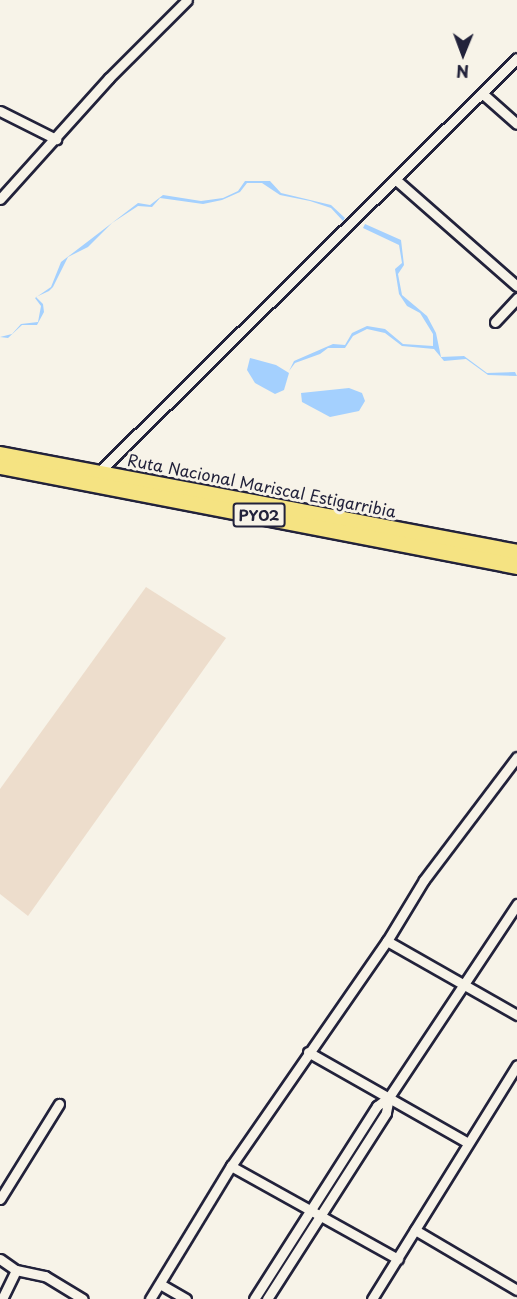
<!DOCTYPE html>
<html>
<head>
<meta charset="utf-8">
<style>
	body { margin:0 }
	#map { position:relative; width:517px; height:1299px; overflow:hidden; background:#f7f3e8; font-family:"Playpen Sans",sans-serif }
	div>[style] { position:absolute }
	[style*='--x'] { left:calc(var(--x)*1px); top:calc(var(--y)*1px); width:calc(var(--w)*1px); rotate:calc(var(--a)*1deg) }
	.built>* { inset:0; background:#edddcc }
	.water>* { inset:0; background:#a4d0fe }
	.roads { filter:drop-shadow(2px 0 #22223b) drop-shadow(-2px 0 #22223b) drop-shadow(0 2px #22223b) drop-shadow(0 -2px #22223b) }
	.minor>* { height:9px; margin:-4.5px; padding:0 4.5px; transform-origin:4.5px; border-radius:4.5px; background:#f7f3e8 }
	.highway>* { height:15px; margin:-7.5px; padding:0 7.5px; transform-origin:7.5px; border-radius:7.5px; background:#f5e382 }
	span { translate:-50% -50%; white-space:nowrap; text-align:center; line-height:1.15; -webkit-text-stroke:6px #f7f3e8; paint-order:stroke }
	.shield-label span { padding:2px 4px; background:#f7f3e8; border:2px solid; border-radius:4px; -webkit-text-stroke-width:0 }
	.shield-label { font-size:15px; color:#22223b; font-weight:700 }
	.street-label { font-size:16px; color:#22223b }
	.north { position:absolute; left:433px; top:24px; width:60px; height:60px; -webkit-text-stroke:4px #f7f3e8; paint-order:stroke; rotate:181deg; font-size:16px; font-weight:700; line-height:24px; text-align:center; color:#22223b }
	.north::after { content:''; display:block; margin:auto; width:21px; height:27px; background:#22223b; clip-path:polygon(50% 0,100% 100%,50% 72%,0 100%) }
</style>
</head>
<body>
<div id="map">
	<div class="built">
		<div style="clip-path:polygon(146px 587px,226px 638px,28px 916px,0 894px,0 789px)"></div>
	</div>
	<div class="water">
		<div style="clip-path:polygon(245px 181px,270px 181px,281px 193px,331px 205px,345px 218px,343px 221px,331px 208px,310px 201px,280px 195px,262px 183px,247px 183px,240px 192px,222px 200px,203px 204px,160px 198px,152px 207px,138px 206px,112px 223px,88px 247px,68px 257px,53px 287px,49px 291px,36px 297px,43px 304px,44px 312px,37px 325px,22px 325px,8px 338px,0 337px,12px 334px,21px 324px,38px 322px,41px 306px,35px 298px,51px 287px,61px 262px,138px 203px,150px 205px,163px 195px,201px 201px,223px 198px,238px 191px)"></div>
		<div style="clip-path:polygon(365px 224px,401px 240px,404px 265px,398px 274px,402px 295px,427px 316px,436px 333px,441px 357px,464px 356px,487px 373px,515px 372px,517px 376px,488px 375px,466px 359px,444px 361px,434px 349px,402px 346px,385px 333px,367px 329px,353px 336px,345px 348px,328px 348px,320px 354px,295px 363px,289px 371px,294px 361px,333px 344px,345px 345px,352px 333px,367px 326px,385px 329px,403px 344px,433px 346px,433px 334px,420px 313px,407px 306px,399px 294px,395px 269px,402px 263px,399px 245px,363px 228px)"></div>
		<div style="clip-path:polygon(250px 358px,276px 365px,289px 373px,284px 390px,275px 394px,255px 383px,247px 370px)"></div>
		<div style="clip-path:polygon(349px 388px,362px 393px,365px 401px,359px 411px,330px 417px,302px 402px,301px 393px)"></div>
	</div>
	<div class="roads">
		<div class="minor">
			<div style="--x:483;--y:94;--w:45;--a:41.4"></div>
			<div style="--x:0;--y:111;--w:63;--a:26.6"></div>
			<div style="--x:395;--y:179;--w:162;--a:41.3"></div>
			<div style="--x:0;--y:199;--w:163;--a:-48"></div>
			<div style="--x:109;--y:78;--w:110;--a:-45"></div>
			<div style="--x:495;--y:322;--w:33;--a:-47"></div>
			<div style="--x:99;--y:472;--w:588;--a:-44.72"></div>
			<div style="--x:387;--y:941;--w:150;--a:29.6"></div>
			<div style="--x:308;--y:1052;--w:184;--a:29.6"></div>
			<div style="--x:389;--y:1097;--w:232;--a:-56.4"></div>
			<div style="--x:231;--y:1166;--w:191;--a:29.1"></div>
			<div style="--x:0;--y:1199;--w:112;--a:-58.2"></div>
			<div style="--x:415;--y:1230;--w:118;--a:30.5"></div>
			<div style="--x:0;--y:1259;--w:19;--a:35"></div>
			<div style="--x:16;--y:1270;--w:30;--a:12"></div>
			<div style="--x:45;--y:1276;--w:44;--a:31.2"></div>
			<div style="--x:160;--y:1284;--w:30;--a:30"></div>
			<div style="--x:2;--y:1299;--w:32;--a:-64"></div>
			<div style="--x:150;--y:1299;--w:156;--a:-58.7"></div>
			<div style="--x:231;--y:1166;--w:274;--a:-55.3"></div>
			<div style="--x:387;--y:941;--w:71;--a:-58.8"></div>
			<div style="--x:424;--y:880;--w:154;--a:-52.9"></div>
			<div style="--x:254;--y:1299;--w:229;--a:-57.5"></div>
			<div style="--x:377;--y:1106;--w:15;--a:-37"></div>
			<div style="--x:389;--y:1097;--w:16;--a:101"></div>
			<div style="--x:386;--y:1113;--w:221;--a:122.6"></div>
			<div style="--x:372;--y:1299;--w:275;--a:-58.2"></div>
		</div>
		<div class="highway">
			<div style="--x:0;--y:454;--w:526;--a:10.73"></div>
			<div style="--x:0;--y:466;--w:527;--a:10.95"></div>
		</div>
	</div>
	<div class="shield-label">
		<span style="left:259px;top:515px">PY02</span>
	</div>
	<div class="street-label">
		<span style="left:262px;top:485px;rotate:11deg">Ruta Nacional Mariscal Estigarribia</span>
	</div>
	<div class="north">N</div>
</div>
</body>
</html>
